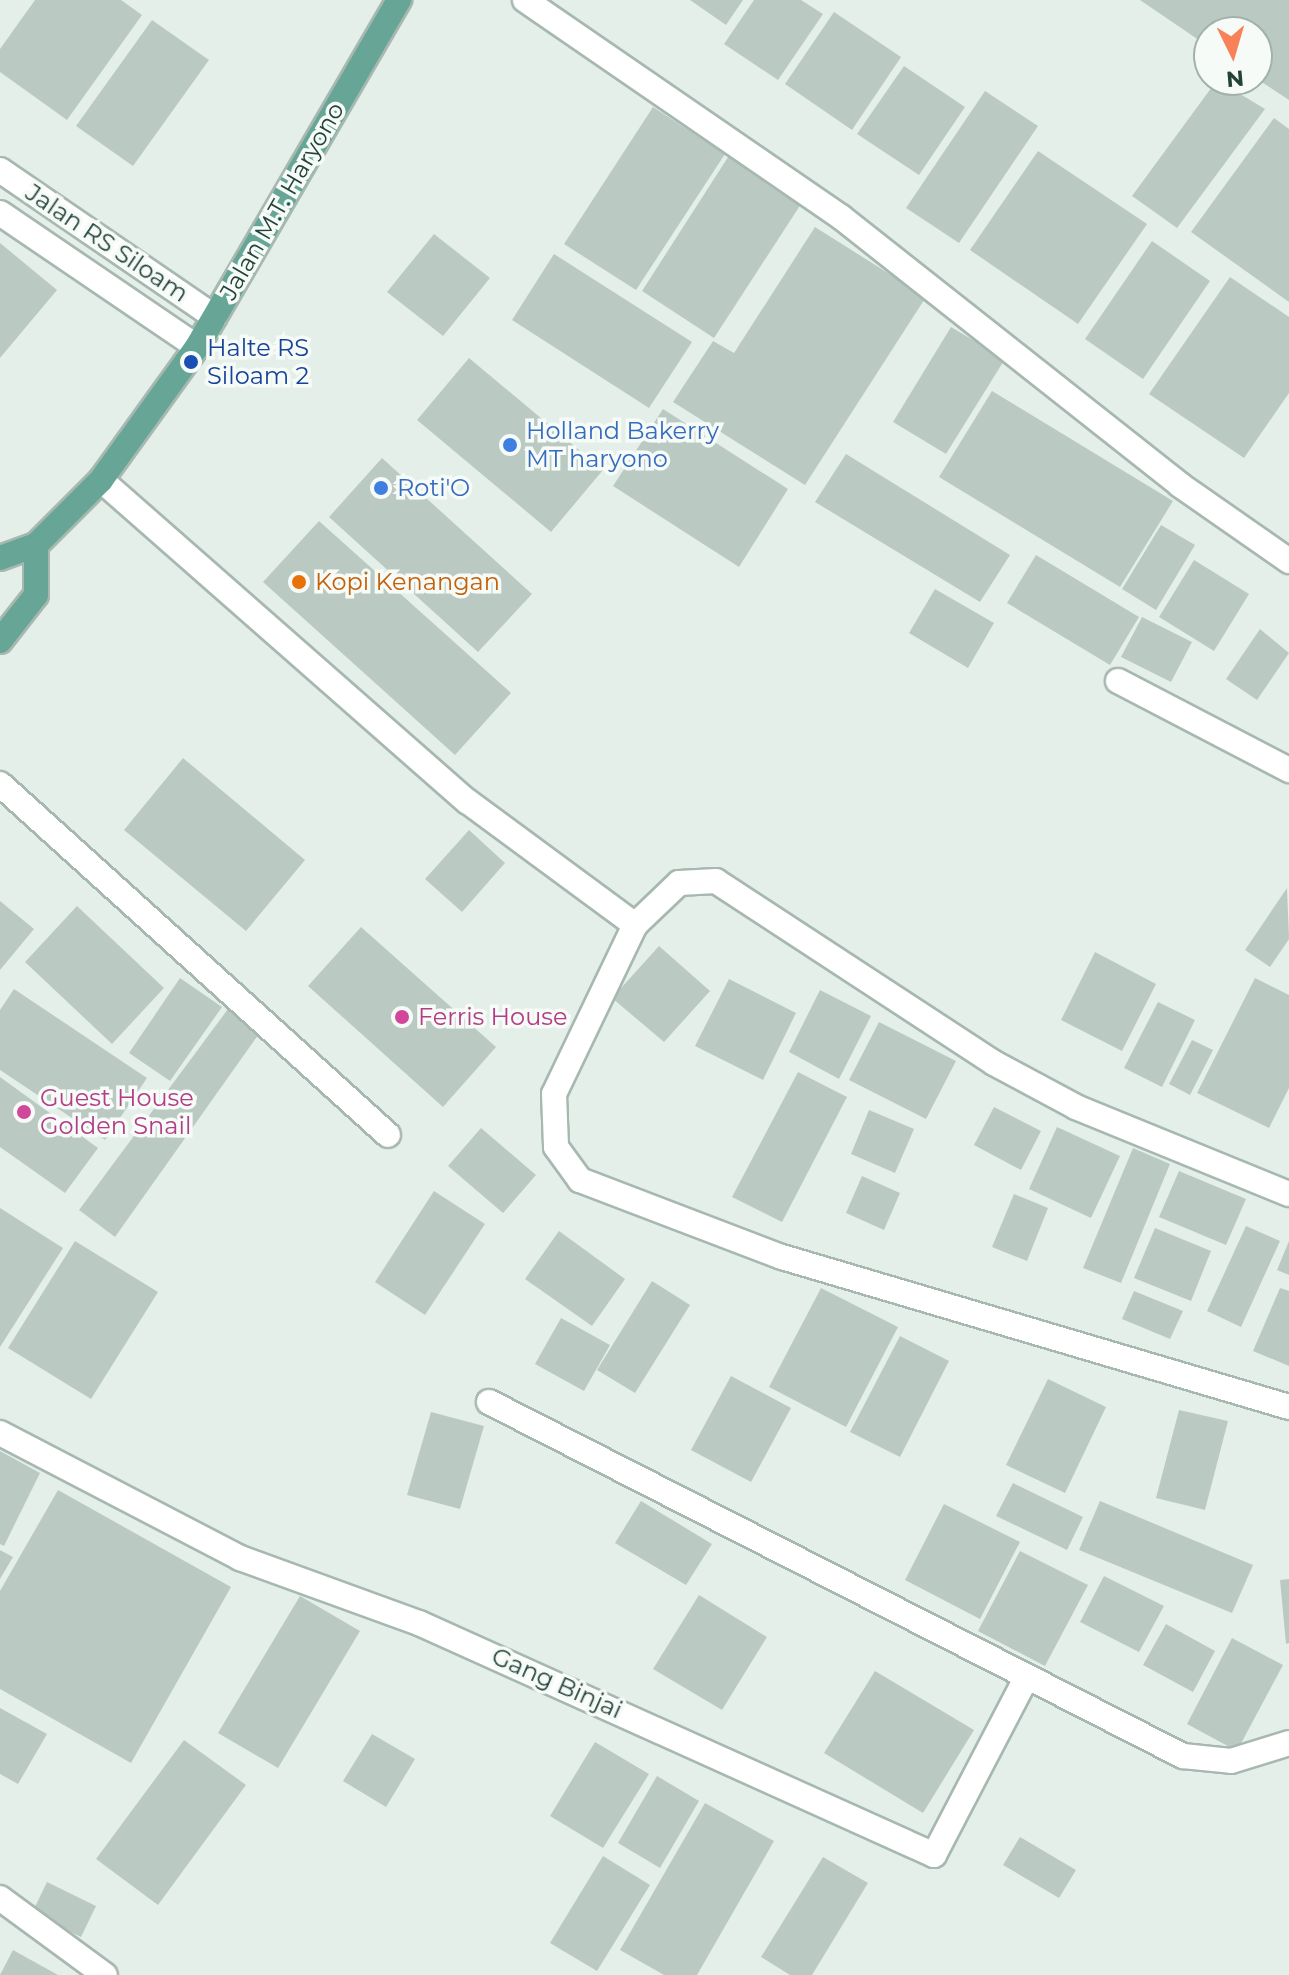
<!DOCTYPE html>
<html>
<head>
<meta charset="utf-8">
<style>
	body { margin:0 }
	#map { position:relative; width:1289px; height:1975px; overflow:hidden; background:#e5efea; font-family:Montserrat,sans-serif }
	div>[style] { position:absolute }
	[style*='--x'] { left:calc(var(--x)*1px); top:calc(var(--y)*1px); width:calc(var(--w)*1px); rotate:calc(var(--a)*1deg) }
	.building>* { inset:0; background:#bacac3 }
	.roads { filter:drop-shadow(2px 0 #a7b8b1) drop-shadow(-2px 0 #a7b8b1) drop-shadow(0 2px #a7b8b1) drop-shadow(0 -2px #a7b8b1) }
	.service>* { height:24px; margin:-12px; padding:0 12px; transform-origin:12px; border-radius:12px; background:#fff }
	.minor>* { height:24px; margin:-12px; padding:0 12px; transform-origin:12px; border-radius:12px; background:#fff }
	.primary>* { height:24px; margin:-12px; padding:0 12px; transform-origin:12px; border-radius:12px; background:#67a696 }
	.dots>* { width:22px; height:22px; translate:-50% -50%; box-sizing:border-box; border:4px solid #f6fbf8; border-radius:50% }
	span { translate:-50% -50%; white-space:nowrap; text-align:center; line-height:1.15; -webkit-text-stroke:7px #f6fbf8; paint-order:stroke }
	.street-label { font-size:24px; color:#234239 }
	.transit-label { font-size:24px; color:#164399 }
	.left { translate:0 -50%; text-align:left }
	.shop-label { font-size:24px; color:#366cbe }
	.food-label { font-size:24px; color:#c56008 }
	.hotel-label { font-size:24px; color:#b23c85 }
	.north { position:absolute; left:1193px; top:16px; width:80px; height:80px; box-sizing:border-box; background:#f6fbf8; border:2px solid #a2b1ac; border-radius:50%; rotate:175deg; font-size:22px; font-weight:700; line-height:32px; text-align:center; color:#234239 }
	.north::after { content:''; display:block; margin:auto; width:28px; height:36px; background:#f88159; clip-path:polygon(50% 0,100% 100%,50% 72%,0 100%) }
</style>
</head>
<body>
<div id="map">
	<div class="building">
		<div style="clip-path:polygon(35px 0,121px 0,142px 15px,67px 120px,0 72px,0 49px)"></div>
		<div style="clip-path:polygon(690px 0,743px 0,726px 25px)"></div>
		<div style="clip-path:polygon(754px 0,801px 0,823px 14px,778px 80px,724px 44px)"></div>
		<div style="clip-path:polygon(1140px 0,1289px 0,1289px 100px,1257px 79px,1257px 32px,1209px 32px,1209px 47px)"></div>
		<div style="clip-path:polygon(834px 12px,901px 57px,852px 130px,785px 84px)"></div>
		<div style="clip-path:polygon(152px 20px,209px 60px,133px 166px,76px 126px)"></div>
		<div style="clip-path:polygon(904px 66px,965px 107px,919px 175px,857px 134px)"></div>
		<div style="clip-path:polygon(1217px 80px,1265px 109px,1177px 228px,1132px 196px)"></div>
		<div style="clip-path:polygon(985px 91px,1038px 126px,959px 243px,906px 208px)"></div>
		<div style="clip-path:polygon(653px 107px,725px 154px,636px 290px,564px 244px)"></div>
		<div style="clip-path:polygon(1274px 118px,1289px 129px,1289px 302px,1191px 232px)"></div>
		<div style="clip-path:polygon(1038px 151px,1147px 224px,1078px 324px,970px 250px)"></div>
		<div style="clip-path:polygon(730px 154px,803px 201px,714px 338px,642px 291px)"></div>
		<div style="clip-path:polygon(815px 227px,926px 297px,805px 485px,673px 402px,713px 341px,734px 353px)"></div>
		<div style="clip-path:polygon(434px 234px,490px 278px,443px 336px,387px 292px)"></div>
		<div style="clip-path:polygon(1152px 241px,1210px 281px,1143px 379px,1085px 339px)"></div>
		<div style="clip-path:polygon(0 243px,57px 290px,0 358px)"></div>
		<div style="clip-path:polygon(554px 254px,692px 342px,649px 408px,512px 320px)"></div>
		<div style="clip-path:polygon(1230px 277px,1289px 317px,1289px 393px,1244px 458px,1149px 394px)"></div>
		<div style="clip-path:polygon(951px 327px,1005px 359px,946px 454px,893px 422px)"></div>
		<div style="clip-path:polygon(469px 358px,603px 470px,551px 532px,417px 420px)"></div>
		<div style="clip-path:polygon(992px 391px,1173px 501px,1120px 587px,939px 477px)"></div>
		<div style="clip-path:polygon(663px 409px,788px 489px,739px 567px,613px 486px)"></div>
		<div style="clip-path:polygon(846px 454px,1010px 555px,980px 602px,815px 502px)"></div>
		<div style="clip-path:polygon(382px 458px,532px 594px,478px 652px,329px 517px)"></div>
		<div style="clip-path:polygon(319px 521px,511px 693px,455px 755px,263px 582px)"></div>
		<div style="clip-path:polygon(1161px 525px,1195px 545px,1156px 610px,1122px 589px)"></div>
		<div style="clip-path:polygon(1036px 555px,1139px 617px,1110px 665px,1007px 603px)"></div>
		<div style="clip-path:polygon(1194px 560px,1249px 594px,1214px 651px,1159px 617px)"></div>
		<div style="clip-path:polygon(935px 589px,994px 623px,968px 668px,909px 633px)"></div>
		<div style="clip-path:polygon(1142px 617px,1192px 642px,1171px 682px,1121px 657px)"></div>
		<div style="clip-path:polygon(1260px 629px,1289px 653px,1257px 700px,1226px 679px)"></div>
		<div style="clip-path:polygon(183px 758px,305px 860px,246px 931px,124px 830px)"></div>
		<div style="clip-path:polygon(469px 830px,505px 863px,462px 912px,425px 879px)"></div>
		<div style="clip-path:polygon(1287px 888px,1289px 939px,1270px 967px,1245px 950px)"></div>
		<div style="clip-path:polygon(0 901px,34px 929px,0 970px)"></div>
		<div style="clip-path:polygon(77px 906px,164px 988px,112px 1044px,25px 962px)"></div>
		<div style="clip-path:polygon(361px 927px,496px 1047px,443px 1107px,308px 986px)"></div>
		<div style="clip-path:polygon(659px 946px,710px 991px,664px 1042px,612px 998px)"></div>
		<div style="clip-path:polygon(1095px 952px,1156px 984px,1122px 1051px,1061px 1020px)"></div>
		<div style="clip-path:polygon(180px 978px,222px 1007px,170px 1081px,129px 1053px)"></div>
		<div style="clip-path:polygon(1255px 978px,1289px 995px,1289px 1088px,1269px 1128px,1197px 1093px)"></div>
		<div style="clip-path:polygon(729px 979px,796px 1013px,763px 1080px,695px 1046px)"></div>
		<div style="clip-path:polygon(14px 989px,147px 1078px,105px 1140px,0 1070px,0 1010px)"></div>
		<div style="clip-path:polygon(820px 990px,871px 1016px,839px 1079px,789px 1052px)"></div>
		<div style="clip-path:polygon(1158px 1002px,1195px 1020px,1162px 1087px,1124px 1068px)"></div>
		<div style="clip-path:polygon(228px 1009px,261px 1031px,115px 1237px,79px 1210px)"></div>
		<div style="clip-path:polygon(879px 1022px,956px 1061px,926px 1119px,849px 1080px)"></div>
		<div style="clip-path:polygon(1192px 1040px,1213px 1050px,1190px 1095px,1169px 1084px)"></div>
		<div style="clip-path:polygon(798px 1072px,847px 1097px,782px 1222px,732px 1197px)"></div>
		<div style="clip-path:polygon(0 1077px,98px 1148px,65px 1193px,0 1147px)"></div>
		<div style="clip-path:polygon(994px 1107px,1041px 1131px,1021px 1170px,974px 1145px)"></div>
		<div style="clip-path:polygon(869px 1110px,914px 1129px,895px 1173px,851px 1154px)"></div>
		<div style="clip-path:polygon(1057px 1127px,1120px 1156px,1091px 1218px,1029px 1189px)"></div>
		<div style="clip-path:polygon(481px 1128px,536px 1175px,503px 1213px,448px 1166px)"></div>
		<div style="clip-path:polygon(1133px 1148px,1170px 1164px,1121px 1283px,1083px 1268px)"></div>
		<div style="clip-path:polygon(1179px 1171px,1246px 1199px,1226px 1245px,1159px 1217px)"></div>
		<div style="clip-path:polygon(862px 1176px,900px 1193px,884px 1230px,846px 1213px)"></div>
		<div style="clip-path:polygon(434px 1191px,485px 1224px,425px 1315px,375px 1282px)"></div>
		<div style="clip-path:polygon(1014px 1194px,1048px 1208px,1027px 1261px,992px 1247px)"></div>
		<div style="clip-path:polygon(0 1208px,63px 1248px,0 1347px)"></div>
		<div style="clip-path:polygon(1246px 1226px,1280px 1241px,1241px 1327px,1207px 1311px)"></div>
		<div style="clip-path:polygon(1155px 1228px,1211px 1251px,1191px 1301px,1134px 1278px)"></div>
		<div style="clip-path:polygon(559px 1231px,625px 1279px,592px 1326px,525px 1279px)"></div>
		<div style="clip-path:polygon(75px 1241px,158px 1292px,91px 1399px,8px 1348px)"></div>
		<div style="clip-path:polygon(1289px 1241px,1289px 1275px,1277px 1270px)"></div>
		<div style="clip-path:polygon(652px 1281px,690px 1305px,635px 1393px,597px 1370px)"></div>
		<div style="clip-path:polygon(821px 1288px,898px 1327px,846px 1427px,769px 1387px)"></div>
		<div style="clip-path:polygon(1280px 1288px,1289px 1291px,1289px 1366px,1253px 1351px)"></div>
		<div style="clip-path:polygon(1134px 1291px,1183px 1311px,1170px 1339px,1122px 1319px)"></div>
		<div style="clip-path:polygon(561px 1318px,610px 1345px,584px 1391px,535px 1364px)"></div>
		<div style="clip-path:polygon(900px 1336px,949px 1361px,900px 1457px,850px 1432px)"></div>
		<div style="clip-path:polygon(731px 1376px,791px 1408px,751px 1482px,691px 1450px)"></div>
		<div style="clip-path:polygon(1048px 1379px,1106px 1407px,1065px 1493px,1006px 1465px)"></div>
		<div style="clip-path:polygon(1179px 1410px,1228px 1421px,1205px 1510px,1156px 1498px)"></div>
		<div style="clip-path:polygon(431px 1412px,484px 1426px,460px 1509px,407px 1495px)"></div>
		<div style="clip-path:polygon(0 1451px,40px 1473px,4px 1546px,0 1544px)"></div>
		<div style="clip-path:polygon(1013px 1483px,1083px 1517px,1067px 1550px,996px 1516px)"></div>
		<div style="clip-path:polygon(58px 1490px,231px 1587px,131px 1763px,0 1689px,0 1591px)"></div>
		<div style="clip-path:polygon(641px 1501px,712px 1544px,686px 1585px,615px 1543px)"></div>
		<div style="clip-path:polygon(1100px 1501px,1253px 1565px,1232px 1613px,1079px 1550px)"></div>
		<div style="clip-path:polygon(944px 1504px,1020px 1542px,980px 1619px,905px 1580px)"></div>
		<div style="clip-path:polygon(0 1550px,13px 1557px,0 1579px)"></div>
		<div style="clip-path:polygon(1020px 1551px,1088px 1585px,1045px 1666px,978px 1631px)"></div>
		<div style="clip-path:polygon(1104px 1576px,1164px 1606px,1139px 1652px,1080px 1622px)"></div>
		<div style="clip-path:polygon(1289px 1579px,1289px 1643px,1286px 1644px,1280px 1580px)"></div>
		<div style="clip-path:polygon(699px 1595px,767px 1637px,722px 1710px,653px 1669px)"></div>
		<div style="clip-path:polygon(300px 1596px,360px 1631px,278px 1768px,218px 1733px)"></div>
		<div style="clip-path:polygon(1166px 1624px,1215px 1651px,1193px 1692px,1143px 1665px)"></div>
		<div style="clip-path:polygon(1232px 1638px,1283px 1665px,1237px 1751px,1187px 1724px)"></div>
		<div style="clip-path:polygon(875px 1671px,974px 1730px,923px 1813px,824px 1753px)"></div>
		<div style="clip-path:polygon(0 1708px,47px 1734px,18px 1784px,0 1774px)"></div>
		<div style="clip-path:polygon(372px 1734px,415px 1759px,386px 1807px,343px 1781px)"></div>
		<div style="clip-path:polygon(184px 1740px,246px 1785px,158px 1905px,96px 1859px)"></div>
		<div style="clip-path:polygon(595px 1742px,649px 1774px,603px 1848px,550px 1816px)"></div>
		<div style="clip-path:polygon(657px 1776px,699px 1801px,660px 1868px,618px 1843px)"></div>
		<div style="clip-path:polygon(705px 1803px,774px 1841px,697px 1975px,664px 1975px,620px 1950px)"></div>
		<div style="clip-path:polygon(1020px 1837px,1076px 1870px,1059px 1898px,1003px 1865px)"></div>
		<div style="clip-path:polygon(603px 1856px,650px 1885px,597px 1971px,550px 1943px)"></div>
		<div style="clip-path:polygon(823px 1857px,868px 1883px,812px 1975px,790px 1975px,761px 1957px)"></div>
		<div style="clip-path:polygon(47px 1882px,96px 1906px,81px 1937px,32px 1913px)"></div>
		<div style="clip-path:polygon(13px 1950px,58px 1975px,0 1975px)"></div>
	</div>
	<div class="roads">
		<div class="service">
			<div style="--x:0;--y:170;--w:260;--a:34.4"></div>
			<div style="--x:0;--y:213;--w:238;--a:34.2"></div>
			<div style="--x:101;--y:480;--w:487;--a:41.3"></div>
			<div style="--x:467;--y:801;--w:209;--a:36.4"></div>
			<div style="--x:0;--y:1898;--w:130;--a:36.3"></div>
		</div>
		<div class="minor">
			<div style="--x:525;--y:0;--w:383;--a:34.5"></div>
			<div style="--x:841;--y:217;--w:432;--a:38.3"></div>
			<div style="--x:1180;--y:485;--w:133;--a:34.9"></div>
			<div style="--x:1118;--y:681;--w:193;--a:27.5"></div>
			<div style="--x:0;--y:784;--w:523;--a:42.13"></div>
			<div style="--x:1289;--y:1194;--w:230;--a:-157.8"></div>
			<div style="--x:1076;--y:1107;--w:93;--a:-151.8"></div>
			<div style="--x:994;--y:1063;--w:332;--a:-146.8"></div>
			<div style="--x:716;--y:881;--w:37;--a:177"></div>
			<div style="--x:679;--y:883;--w:61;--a:136.3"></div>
			<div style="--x:635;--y:925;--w:187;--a:115.6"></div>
			<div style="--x:554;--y:1094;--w:53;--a:87.8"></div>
			<div style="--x:556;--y:1147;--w:41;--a:54"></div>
			<div style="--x:580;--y:1180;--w:216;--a:20.9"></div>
			<div style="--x:782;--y:1257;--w:529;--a:16.48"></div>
			<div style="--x:489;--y:1402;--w:779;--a:27.03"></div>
			<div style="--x:1183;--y:1756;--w:48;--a:5.9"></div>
			<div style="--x:1231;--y:1761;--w:61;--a:-17.2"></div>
			<div style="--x:0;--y:1433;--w:271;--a:27.5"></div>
			<div style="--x:240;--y:1558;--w:190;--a:20"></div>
			<div style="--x:419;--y:1623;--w:565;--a:24.25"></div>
			<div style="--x:934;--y:1855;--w:197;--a:-62.5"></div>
		</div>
		<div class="primary">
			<div style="--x:0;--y:558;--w:38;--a:-20"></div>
			<div style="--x:36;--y:545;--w:92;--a:-45"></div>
			<div style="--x:101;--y:480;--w:164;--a:-54.2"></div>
			<div style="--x:197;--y:347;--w:402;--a:-59.8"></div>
			<div style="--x:0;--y:641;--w:58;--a:-52"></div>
			<div style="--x:36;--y:595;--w:50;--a:-90"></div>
		</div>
	</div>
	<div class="dots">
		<div style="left:191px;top:362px;background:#1a4fb4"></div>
		<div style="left:510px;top:445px;background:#3f7fe0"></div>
		<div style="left:381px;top:488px;background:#3f7fe0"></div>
		<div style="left:299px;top:582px;background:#e8710a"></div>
		<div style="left:402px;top:1017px;background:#d1479c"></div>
		<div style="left:24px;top:1112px;background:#d1479c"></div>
	</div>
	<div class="street-label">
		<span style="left:282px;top:201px;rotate:-60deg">Jalan M.T. Haryono</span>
		<span style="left:107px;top:243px;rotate:34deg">Jalan RS Siloam</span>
		<span style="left:557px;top:1683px;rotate:24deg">Gang Binjai</span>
	</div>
	<div class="transit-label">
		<span class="left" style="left:207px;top:362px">Halte RS<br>Siloam 2</span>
	</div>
	<div class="shop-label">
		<span class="left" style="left:526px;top:445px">Holland Bakerry<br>MT haryono</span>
		<span class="left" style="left:397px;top:488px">Roti'O</span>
	</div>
	<div class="food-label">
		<span class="left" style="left:315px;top:582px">Kopi Kenangan</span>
	</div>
	<div class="hotel-label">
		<span class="left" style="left:418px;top:1017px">Ferris House</span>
		<span class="left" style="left:40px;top:1112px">Guest House<br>Golden Snail</span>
	</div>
	<div class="north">N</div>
</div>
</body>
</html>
